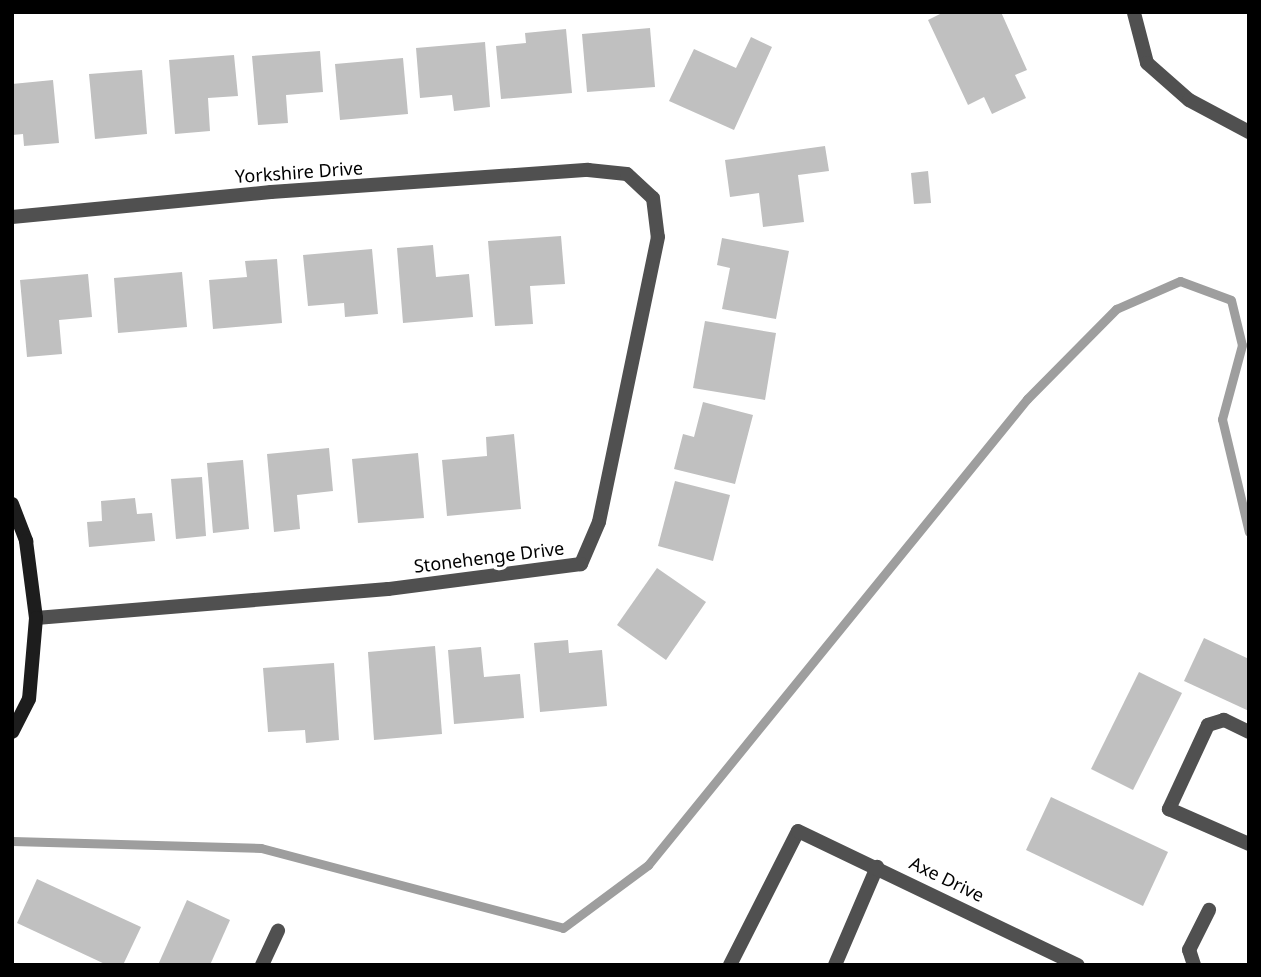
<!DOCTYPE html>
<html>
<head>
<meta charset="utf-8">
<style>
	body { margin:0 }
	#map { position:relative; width:1261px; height:977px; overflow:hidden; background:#fff; font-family:"Noto Sans",sans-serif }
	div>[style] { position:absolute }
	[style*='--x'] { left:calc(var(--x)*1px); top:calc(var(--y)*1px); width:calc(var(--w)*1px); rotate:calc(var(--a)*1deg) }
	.stream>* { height:9px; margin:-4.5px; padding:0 4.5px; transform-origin:4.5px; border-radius:4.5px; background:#9e9e9e }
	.building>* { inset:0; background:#c0c0c0 }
	.lane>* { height:14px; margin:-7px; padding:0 7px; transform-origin:7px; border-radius:7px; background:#505050 }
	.street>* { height:14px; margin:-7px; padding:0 7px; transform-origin:7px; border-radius:7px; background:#505050 }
	.secondary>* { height:14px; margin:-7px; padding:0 7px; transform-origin:7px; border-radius:7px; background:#1d1d1d }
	span { translate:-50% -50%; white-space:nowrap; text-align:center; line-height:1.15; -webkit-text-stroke:7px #fff; paint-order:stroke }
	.street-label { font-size:18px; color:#000 }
	.frame { position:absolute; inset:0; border:14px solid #000; pointer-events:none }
</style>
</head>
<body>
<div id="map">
	<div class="stream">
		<div style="--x:12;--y:841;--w:249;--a:1.6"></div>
		<div style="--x:261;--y:848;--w:312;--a:14.8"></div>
		<div style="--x:563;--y:928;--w:106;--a:-36.5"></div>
		<div style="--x:648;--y:865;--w:601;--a:-50.88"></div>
		<div style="--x:1027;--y:399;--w:127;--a:-45.3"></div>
		<div style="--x:1116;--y:309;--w:70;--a:-23.6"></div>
		<div style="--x:1180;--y:281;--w:54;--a:20.4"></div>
		<div style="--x:1231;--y:300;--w:46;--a:76.3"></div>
		<div style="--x:1242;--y:345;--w:77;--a:105.1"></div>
		<div style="--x:1222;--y:419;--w:116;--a:76.6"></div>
	</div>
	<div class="building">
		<div style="clip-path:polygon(944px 12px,1001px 12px,1027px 70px,1015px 75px,1026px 98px,992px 114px,984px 97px,968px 105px,928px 20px)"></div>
		<div style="clip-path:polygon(650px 28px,655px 87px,587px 92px,582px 34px)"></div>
		<div style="clip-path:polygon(566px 29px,572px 93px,501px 99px,496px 46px,526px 43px,525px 33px)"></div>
		<div style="clip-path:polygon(751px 37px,772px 47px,734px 130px,669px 101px,694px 49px,736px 68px)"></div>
		<div style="clip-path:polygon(485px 42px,490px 107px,454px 111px,452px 95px,420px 98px,416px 48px)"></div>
		<div style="clip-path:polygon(320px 51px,323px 92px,286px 95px,288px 123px,258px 125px,252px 56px)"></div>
		<div style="clip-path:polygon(234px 55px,238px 96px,208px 98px,210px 131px,175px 134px,169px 60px)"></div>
		<div style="clip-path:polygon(403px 58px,408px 114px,340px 120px,335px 64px)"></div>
		<div style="clip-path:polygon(142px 70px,147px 134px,95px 139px,89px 74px)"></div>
		<div style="clip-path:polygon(53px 80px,59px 143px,24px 146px,23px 134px,12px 135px,12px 84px)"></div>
		<div style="clip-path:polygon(825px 146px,829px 171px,798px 175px,804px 222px,763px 227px,759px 193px,730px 197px,725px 160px)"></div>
		<div style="clip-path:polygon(928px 171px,931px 203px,914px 204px,911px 173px)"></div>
		<div style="clip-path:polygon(561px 236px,565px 284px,530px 286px,533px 324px,495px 326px,488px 241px)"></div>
		<div style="clip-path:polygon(722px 238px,789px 251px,776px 319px,722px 309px,730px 268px,717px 265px)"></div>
		<div style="clip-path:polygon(433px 245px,436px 277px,469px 274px,473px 317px,403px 323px,397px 248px)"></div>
		<div style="clip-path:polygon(372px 249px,378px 314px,345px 317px,344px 303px,308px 306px,303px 255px)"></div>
		<div style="clip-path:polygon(277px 259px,282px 323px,213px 329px,209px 280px,247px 277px,245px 261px)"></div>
		<div style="clip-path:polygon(182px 272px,187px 327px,118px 333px,114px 278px)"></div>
		<div style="clip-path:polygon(88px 274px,92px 317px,59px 320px,62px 354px,27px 357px,20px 280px)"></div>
		<div style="clip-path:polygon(705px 321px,776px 333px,765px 400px,693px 388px)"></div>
		<div style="clip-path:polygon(703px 402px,753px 415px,735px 484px,674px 469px,683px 434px,694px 437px)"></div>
		<div style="clip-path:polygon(514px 434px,521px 509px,447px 516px,442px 460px,487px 456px,486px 437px)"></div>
		<div style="clip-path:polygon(329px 448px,333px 491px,297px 495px,300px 529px,274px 532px,267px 454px)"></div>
		<div style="clip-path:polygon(418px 453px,424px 518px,358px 523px,352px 459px)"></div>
		<div style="clip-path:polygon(243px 460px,249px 529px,213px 533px,207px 463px)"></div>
		<div style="clip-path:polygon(202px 477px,206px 536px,176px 539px,171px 479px)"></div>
		<div style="clip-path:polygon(675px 481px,730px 495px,713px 561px,658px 546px)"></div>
		<div style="clip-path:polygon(135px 498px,137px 514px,152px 513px,155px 541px,89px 547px,87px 522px,102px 521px,101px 501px)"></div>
		<div style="clip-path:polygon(657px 568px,706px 602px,666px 660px,617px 625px)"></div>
		<div style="clip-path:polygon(1204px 638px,1249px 659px,1249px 711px,1184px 681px)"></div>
		<div style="clip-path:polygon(568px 640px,569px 653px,602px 650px,607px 706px,540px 712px,534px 643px)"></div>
		<div style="clip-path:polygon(435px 646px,442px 734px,374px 740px,368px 652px)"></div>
		<div style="clip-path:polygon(481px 647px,484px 677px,520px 674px,524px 718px,454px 724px,448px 650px)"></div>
		<div style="clip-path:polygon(334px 663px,339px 740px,306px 743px,305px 730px,268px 732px,263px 668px)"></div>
		<div style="clip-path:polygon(1139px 672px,1182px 693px,1133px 790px,1091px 769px)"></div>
		<div style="clip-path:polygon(1051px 797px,1168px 852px,1143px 906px,1026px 850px)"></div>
		<div style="clip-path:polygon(37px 879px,141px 927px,123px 965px,107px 965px,17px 923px)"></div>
		<div style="clip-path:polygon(187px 900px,230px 920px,210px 965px,158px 965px)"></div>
	</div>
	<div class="lane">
		<div style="--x:1134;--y:13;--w:52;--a:75.4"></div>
		<div style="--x:1147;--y:63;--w:56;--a:41.4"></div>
		<div style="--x:1189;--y:100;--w:68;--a:28.1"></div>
		<div style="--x:1249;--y:732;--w:28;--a:-154"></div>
		<div style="--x:1224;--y:720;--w:17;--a:163"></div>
		<div style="--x:1208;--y:725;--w:93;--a:114.9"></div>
		<div style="--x:1169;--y:809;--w:87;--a:23.6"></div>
		<div style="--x:262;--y:965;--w:38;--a:-65"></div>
		<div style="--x:730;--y:965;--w:150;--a:-63.1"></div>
		<div style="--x:835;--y:965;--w:107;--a:-66.8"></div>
		<div style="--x:1194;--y:965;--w:16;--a:-108"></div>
		<div style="--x:1189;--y:950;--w:45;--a:-63.4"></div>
	</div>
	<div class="street">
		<div style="--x:12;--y:217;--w:260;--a:-5.5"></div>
		<div style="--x:271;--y:192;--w:318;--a:-4"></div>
		<div style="--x:588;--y:170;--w:39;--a:6"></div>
		<div style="--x:627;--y:174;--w:35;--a:43"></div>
		<div style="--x:653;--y:198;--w:39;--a:83"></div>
		<div style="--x:658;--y:237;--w:291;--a:101.7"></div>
		<div style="--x:599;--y:522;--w:46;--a:113.2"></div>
		<div style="--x:581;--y:564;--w:195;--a:172.6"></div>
		<div style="--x:388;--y:589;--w:353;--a:175.3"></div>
		<div style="--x:798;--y:831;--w:310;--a:25.6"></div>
	</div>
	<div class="secondary">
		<div style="--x:12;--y:504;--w:40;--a:69"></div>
		<div style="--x:26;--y:541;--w:78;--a:82.6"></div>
		<div style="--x:36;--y:618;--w:81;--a:94.9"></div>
		<div style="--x:29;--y:699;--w:37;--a:117"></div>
	</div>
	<div class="street-label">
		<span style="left:299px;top:172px;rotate:-4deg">Yorkshire Drive</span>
		<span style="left:489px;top:557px;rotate:-7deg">Stonehenge Drive</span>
		<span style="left:947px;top:879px;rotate:26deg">Axe Drive</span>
	</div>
	<div class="frame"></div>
</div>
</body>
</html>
